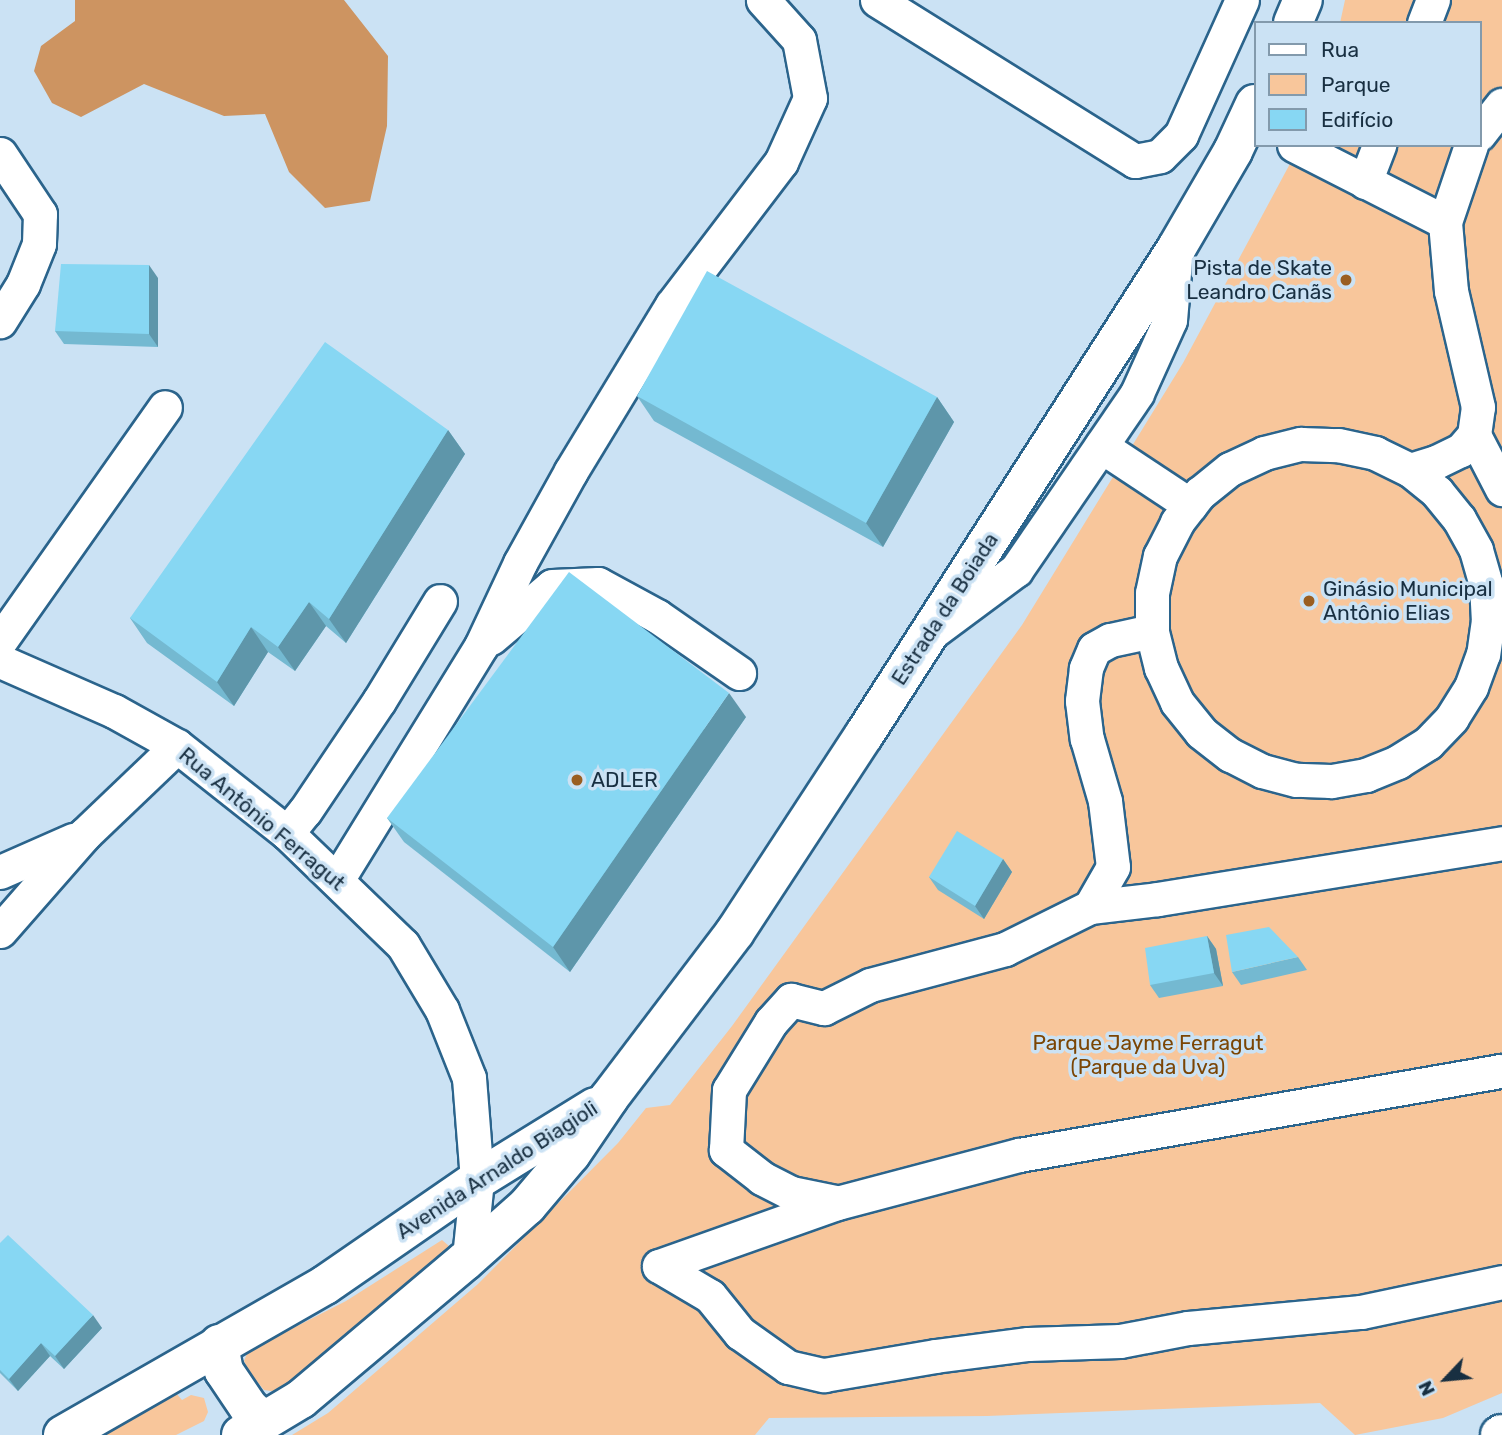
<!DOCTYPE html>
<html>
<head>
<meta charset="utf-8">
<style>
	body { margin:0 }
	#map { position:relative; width:1502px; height:1435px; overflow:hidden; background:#cbe2f4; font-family:Rubik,sans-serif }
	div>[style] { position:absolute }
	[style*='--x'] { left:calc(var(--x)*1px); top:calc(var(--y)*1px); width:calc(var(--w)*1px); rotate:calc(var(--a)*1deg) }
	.green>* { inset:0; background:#f8c69b }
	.forest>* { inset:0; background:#cd9461 }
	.roads { filter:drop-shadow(2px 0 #2b648c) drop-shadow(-2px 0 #2b648c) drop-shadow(0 2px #2b648c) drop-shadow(0 -2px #2b648c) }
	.minor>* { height:33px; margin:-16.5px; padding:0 16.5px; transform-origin:16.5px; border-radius:16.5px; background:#fff }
	.major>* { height:38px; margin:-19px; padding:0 19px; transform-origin:19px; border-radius:19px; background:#fff }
	.wall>* { inset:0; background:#74b9d1 }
	.shaded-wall>* { inset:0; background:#5e96aa }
	.building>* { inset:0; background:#87d7f3 }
	.dots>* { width:19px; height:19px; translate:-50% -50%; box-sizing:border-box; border:4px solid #cbe2f4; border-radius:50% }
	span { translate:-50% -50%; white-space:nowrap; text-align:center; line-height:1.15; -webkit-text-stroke:7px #cbe2f4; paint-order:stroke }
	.poi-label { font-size:21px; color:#182f41 }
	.right { translate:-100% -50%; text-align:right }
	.left { translate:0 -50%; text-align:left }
	.street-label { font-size:21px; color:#182f41 }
	.park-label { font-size:21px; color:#7b4504 }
	.legend { position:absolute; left:1254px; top:21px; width:228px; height:126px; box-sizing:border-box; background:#cbe2f4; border:2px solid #839aac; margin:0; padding:9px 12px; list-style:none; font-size:21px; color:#182f41 }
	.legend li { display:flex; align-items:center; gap:14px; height:35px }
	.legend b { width:35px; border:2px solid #839aac }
	.north { position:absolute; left:1411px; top:1344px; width:70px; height:70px; -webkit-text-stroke:5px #cbe2f4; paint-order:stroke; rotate:244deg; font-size:19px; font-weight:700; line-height:28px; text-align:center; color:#182f41 }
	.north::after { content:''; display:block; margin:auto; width:24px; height:32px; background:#182f41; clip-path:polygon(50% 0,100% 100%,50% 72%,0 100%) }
</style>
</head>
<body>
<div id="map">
	<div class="green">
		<div style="clip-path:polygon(1345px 0,1502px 0,1502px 1393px,1443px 1418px,1355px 1435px,1320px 1403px,987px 1416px,769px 1418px,755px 1435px,292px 1435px,328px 1413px,478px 1284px,618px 1143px,646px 1108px,670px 1105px,732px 1026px,1022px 625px,1183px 363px,1300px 145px,1479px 145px,1479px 23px,1340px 23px)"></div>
		<div style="clip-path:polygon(442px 1240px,449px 1246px,449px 1256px,277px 1392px,264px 1390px,250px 1373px,244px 1361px,248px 1351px,346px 1301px)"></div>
		<div style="clip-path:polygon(176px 1393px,182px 1400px,191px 1395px,204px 1398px,208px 1412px,204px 1421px,176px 1435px,100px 1435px)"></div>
	</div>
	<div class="forest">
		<div style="clip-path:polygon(75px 0,344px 0,388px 56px,387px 126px,370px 201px,325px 208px,289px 172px,265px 114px,224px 116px,144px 84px,81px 117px,52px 103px,34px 71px,41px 46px,75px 21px)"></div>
	</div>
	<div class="roads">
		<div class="minor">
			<div style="--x:877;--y:0;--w:304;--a:32"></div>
			<div style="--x:1135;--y:161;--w:25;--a:-11"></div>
			<div style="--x:1160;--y:156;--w:30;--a:-45"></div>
			<div style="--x:1181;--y:135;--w:148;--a:-65.7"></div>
			<div style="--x:1424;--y:23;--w:25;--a:-69"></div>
			<div style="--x:1479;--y:134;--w:37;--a:-52"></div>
			<div style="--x:1294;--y:145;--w:169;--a:27"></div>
			<div style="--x:0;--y:154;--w:72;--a:56.3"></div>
			<div style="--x:40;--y:214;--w:30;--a:92"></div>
			<div style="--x:39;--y:244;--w:43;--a:111.8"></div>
			<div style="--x:23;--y:284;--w:44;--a:121.9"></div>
			<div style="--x:1365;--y:182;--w:40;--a:-69"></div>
			<div style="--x:1474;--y:435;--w:61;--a:62.6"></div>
			<div style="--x:1101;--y:446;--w:107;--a:33.5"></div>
			<div style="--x:1410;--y:470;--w:35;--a:39"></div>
			<div style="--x:1437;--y:492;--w:35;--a:51"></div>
			<div style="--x:1459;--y:519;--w:35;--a:61"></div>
			<div style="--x:1476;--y:550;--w:35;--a:74"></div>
			<div style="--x:1486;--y:584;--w:36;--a:87"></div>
			<div style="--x:1488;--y:620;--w:34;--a:98"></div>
			<div style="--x:1483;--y:654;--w:35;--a:110"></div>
			<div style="--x:1471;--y:687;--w:36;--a:122"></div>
			<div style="--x:1452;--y:718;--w:35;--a:134"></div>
			<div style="--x:1428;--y:743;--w:36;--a:148"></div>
			<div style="--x:1398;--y:762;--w:35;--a:158"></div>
			<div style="--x:1366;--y:775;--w:36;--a:170"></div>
			<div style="--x:1331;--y:781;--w:35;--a:-178"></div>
			<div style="--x:1296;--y:780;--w:35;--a:-165"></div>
			<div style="--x:1262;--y:771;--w:36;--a:-153"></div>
			<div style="--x:1230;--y:755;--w:37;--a:-142"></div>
			<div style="--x:1201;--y:732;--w:38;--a:-129"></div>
			<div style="--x:1177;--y:702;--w:38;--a:-115"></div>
			<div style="--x:1161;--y:668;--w:38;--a:-104"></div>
			<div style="--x:1152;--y:631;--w:38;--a:-90"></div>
			<div style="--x:1152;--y:593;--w:38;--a:-78"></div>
			<div style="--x:1160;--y:556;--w:38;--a:-63"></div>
			<div style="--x:1177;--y:522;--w:37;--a:-52"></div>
			<div style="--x:1200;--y:493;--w:38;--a:-39"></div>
			<div style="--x:1230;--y:469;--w:38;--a:-25"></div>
			<div style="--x:1264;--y:453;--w:38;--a:-14"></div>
			<div style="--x:1301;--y:444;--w:37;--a:2"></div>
			<div style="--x:1338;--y:445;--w:38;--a:12"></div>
			<div style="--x:1375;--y:453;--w:39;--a:26"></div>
			<div style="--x:1410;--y:470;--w:27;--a:-17"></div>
			<div style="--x:1436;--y:462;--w:28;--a:-26"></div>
			<div style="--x:1461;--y:450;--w:20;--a:-49"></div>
			<div style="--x:1474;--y:435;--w:28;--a:-82"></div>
			<div style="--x:1478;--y:407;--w:119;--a:-103.1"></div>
			<div style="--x:1451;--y:291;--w:69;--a:-95"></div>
			<div style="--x:1445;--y:222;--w:81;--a:-71.3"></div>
			<div style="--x:934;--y:631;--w:102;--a:-36.6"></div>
			<div style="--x:1016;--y:570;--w:214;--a:-55.6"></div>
			<div style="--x:1137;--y:393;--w:80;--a:-65.7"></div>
			<div style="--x:1170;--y:320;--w:71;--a:-85.2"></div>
			<div style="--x:1152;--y:631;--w:43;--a:167.9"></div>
			<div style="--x:1110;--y:640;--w:18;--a:151"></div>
			<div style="--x:1094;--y:649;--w:21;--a:113"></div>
			<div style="--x:1086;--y:668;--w:33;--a:97"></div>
			<div style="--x:1082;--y:701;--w:38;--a:83"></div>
			<div style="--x:1087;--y:739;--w:65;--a:73.8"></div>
			<div style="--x:1105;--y:801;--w:66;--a:83.1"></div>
			<div style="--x:1113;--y:867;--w:46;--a:119.9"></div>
			<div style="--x:1090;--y:907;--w:68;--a:-6.7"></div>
			<div style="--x:1158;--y:899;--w:349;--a:-9.2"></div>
			<div style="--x:491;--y:638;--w:80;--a:-40.4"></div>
			<div style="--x:552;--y:586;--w:46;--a:-2.5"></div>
			<div style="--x:598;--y:584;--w:67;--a:28.5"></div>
			<div style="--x:657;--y:616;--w:100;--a:34.8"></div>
			<div style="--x:0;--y:641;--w:286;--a:-54.8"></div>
			<div style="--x:0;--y:661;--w:124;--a:23.7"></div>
			<div style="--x:114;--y:711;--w:72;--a:29.1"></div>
			<div style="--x:177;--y:746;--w:140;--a:38.3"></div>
			<div style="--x:287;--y:833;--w:161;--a:44"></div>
			<div style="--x:403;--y:945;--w:76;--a:59"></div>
			<div style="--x:442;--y:1010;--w:73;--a:68.3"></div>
			<div style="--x:469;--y:1078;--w:102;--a:85.5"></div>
			<div style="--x:477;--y:1180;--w:77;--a:95.9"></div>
			<div style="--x:287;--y:833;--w:28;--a:-51"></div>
			<div style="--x:305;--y:811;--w:133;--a:-56.1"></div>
			<div style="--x:379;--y:701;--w:117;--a:-58.6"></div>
			<div style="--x:0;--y:872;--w:80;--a:-23.7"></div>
			<div style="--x:337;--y:880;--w:275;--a:-58.4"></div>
			<div style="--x:481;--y:646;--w:92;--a:-64.8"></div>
			<div style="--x:520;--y:563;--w:105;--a:-61"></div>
			<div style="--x:571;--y:471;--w:194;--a:-58.7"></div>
			<div style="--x:672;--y:305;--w:180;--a:-52.7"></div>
			<div style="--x:781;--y:162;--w:70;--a:-65.6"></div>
			<div style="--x:810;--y:98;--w:59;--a:-100.7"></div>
			<div style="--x:799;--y:40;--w:54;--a:-132"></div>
			<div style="--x:0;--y:931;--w:129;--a:-48.8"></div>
			<div style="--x:85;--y:834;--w:127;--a:-43.7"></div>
			<div style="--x:835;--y:1202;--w:45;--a:-168.4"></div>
			<div style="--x:791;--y:1193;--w:33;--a:-153"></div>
			<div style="--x:762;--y:1178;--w:46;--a:-142.1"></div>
			<div style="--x:726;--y:1150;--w:60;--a:-87.1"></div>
			<div style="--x:729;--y:1090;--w:80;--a:-58.3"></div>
			<div style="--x:771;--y:1022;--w:30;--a:-48"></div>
			<div style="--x:791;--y:1000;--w:34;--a:14"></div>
			<div style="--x:824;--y:1008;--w:51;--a:-26.6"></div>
			<div style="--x:870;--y:985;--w:140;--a:-14.9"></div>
			<div style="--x:1005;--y:949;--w:95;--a:-26.3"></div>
			<div style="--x:659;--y:1266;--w:59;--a:30.5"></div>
			<div style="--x:710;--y:1296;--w:48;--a:51"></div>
			<div style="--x:740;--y:1333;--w:59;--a:35.3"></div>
			<div style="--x:788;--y:1367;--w:37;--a:13"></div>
			<div style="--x:824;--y:1375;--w:113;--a:-9.7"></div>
			<div style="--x:935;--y:1356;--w:94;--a:-7.4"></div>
			<div style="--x:1028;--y:1344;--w:92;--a:-1.9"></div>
			<div style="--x:1120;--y:1341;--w:69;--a:-10.8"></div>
			<div style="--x:1188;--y:1328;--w:174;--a:-5.3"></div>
			<div style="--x:1361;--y:1312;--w:144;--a:-12"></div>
			<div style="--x:659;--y:1266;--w:189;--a:-19.5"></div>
			<div style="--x:837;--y:1203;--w:188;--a:-14.8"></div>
			<div style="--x:1019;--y:1155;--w:490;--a:-9.9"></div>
		</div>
		<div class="major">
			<div style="--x:1293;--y:23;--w:25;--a:-67"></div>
			<div style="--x:219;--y:1344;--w:27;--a:80"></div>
			<div style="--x:224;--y:1371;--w:45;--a:56"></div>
			<div style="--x:249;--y:1408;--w:20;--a:41"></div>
			<div style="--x:63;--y:1435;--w:302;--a:-29.8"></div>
			<div style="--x:325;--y:1285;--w:185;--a:-34.6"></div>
			<div style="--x:477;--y:1180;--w:139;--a:-31.7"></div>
			<div style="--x:241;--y:1435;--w:70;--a:-31"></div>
			<div style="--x:301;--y:1399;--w:214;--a:-40.1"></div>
			<div style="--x:465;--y:1261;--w:83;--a:-41.6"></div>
			<div style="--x:527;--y:1206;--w:68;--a:-49.8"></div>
			<div style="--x:571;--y:1154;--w:68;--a:-55.8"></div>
			<div style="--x:609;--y:1098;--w:208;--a:-52.8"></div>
			<div style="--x:735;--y:932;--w:235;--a:-56.8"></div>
			<div style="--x:864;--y:735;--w:578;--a:-57.3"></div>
			<div style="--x:1176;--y:249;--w:113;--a:-59.8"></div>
			<div style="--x:1233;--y:151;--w:52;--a:-64.9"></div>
			<div style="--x:1500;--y:1435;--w:2;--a:-27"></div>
		</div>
	</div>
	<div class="wall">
		<div style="clip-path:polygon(158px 278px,158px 347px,64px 344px,55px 331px)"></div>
		<div style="clip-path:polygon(637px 396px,937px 397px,954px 422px,883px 547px,654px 421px)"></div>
		<div style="clip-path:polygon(448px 430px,465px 454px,346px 643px,326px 626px,295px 671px,268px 652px,234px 706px,147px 643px,130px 618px)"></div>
		<div style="clip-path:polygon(746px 717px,570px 972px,404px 842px,387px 818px)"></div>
		<div style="clip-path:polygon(1003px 859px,1012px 872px,984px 919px,938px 890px,929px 877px)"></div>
		<div style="clip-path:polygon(1207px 936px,1216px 949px,1223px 986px,1159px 998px,1150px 985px)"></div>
		<div style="clip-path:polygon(1298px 957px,1307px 970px,1241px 985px,1232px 972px)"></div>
		<div style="clip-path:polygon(0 1243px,102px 1328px,64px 1369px,50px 1356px,18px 1391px,0 1373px)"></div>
	</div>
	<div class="shaded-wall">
		<div style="clip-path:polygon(149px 265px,158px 278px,158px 347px,149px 334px)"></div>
		<div style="clip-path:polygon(937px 397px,954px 422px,883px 547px,866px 523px)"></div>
		<div style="clip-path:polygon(448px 430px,465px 454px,346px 643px,329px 619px)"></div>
		<div style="clip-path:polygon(309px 602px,326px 626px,295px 671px,278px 647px)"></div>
		<div style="clip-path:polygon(251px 627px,268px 652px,234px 706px,217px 682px)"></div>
		<div style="clip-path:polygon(729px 693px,746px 717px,570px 972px,553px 947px)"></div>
		<div style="clip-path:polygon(1003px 859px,1012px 872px,984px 919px,975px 906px)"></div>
		<div style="clip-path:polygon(1207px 936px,1216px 949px,1223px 986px,1214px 973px)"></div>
		<div style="clip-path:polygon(93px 1315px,102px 1328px,64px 1369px,55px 1356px)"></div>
		<div style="clip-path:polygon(41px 1343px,50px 1356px,18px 1391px,9px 1379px)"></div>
	</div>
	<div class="building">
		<div style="clip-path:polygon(61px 264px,149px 265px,149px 334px,55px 331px)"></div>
		<div style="clip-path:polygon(707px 271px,937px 397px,866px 523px,637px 396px)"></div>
		<div style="clip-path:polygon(325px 342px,448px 430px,329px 619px,309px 602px,278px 647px,251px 627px,217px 682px,130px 618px)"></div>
		<div style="clip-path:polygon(569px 572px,729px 693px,553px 947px,387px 818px)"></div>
		<div style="clip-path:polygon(957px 831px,1003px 859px,975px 906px,929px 877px)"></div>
		<div style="clip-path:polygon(1269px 927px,1298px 957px,1232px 972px,1226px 935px)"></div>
		<div style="clip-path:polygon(1207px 936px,1214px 973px,1150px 985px,1145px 948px)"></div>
		<div style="clip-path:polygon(8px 1235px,93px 1315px,55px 1356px,41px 1343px,9px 1379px,0 1370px,0 1243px)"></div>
	</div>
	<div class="dots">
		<div style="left:1346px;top:280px;background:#9a5e21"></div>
		<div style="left:1309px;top:601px;background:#9a5e21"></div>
		<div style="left:577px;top:780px;background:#9a5e21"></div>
	</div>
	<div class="poi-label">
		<span class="right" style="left:1332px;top:280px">Pista de Skate<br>Leandro Canãs</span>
		<span class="left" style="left:1323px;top:601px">Ginásio Municipal<br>Antônio Elias</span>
		<span class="left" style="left:591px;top:780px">ADLER</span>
	</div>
	<div class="street-label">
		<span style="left:945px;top:609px;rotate:-57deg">Estrada da Boiada</span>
		<span style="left:262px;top:819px;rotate:40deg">Rua Antônio Ferragut</span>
		<span style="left:497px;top:1170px;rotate:-33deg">Avenida Arnaldo Biagioli</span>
	</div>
	<div class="park-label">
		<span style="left:1148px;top:1055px">Parque Jayme Ferragut<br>(Parque da Uva)</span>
	</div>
	<ul class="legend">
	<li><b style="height:9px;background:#fff"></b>Rua</li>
	<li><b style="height:19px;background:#f8c69b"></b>Parque</li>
	<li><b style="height:19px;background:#87d7f3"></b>Edifício</li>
	</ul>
	<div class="north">N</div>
</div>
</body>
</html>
